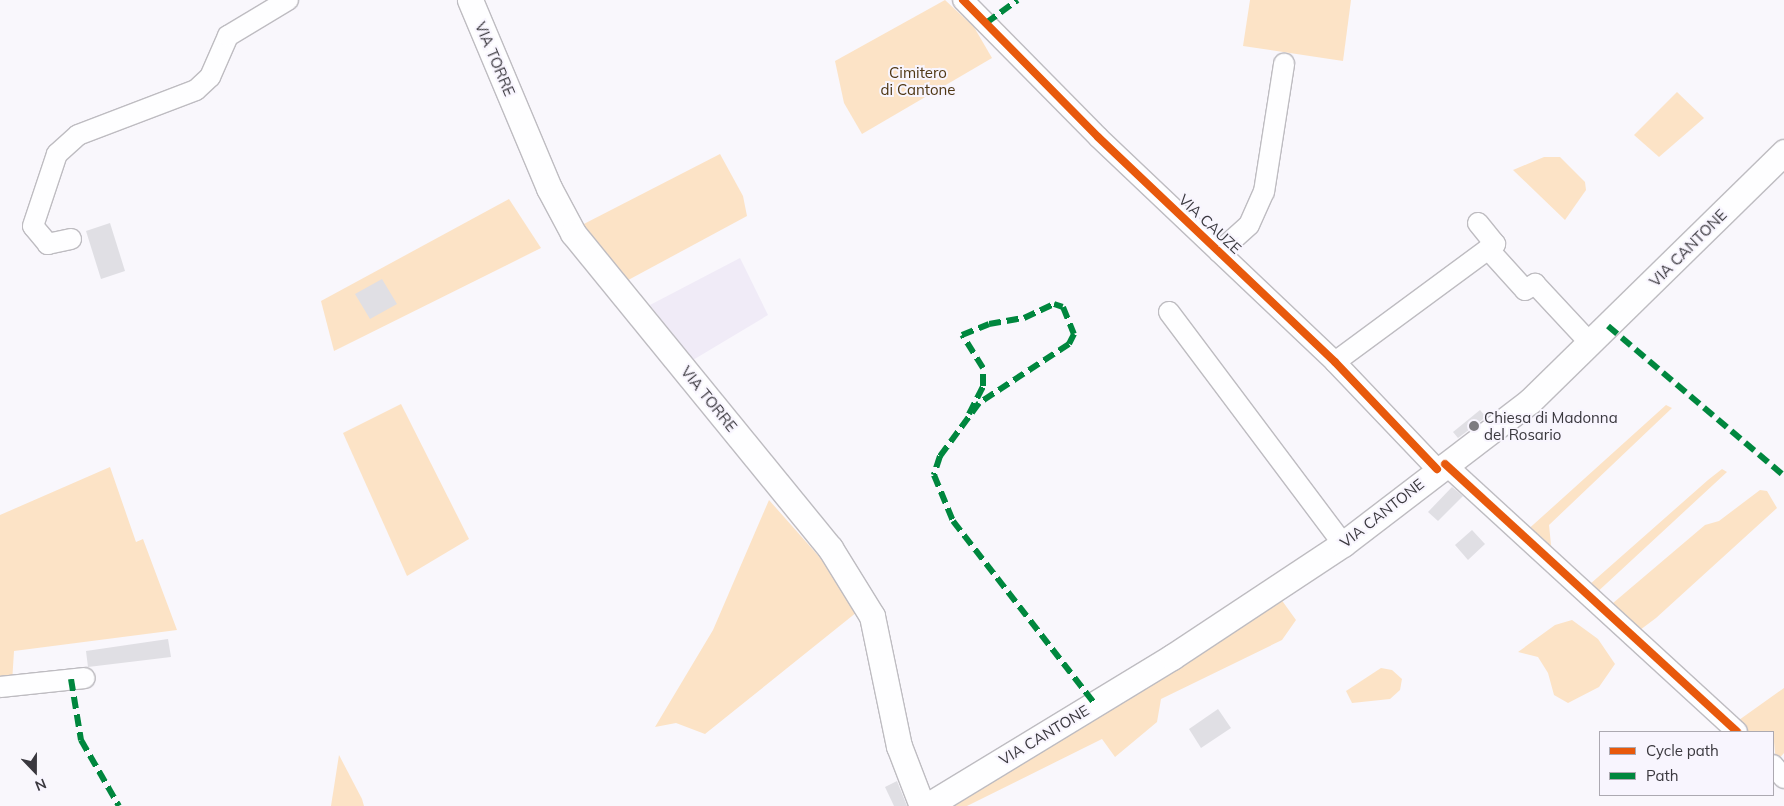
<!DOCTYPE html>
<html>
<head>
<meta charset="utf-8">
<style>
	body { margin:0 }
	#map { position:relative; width:1784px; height:806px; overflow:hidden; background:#f9f7fc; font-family:Mulish,sans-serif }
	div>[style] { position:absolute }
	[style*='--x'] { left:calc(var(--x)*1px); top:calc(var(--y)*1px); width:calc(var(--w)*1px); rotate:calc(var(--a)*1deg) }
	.built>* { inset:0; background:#f0ebf7 }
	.green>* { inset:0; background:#fce3c6 }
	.building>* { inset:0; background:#e0dfe4 }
	.roads { filter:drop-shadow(1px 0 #bebcc1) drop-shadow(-1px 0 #bebcc1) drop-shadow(0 1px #bebcc1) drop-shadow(0 -1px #bebcc1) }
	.minor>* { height:20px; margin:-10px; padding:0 10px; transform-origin:10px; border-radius:10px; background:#fefeff }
	.major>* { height:25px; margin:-12.5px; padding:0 12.5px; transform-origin:12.5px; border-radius:12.5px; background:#fefeff }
	.quiet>* { height:6px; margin-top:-3px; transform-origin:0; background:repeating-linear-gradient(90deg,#00873e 0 12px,transparent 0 18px) }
	.cycleway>* { height:8px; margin:-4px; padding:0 4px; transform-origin:4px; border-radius:4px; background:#e8590c }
	.dots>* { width:14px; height:14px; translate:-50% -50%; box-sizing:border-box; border:2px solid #f8f5fe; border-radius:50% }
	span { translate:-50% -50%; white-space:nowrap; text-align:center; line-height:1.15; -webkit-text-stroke:4px #f8f5fe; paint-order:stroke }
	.street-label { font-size:15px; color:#3a383e }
	.park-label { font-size:15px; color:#4f3714 }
	.poi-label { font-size:15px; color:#3a383e }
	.left { translate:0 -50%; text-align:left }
	.legend { position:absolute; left:1599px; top:731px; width:175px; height:65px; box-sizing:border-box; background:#f8f5fe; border:1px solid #aca9b1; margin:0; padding:6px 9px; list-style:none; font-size:15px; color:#3a383e }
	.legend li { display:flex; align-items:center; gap:10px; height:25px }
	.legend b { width:25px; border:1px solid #aca9b1 }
	.north { position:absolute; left:10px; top:746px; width:50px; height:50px; -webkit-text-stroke:4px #f8f5fe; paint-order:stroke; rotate:158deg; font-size:14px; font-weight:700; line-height:20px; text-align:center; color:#3a383e }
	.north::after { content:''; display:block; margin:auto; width:18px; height:22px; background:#3a383e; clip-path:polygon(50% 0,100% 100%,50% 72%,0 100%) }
</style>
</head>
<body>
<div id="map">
	<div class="built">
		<div style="clip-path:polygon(740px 258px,768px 315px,693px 360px,650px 305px)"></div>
	</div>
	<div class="green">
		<div style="clip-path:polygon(945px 0,974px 27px,992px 58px,862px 134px,844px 103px,835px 61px)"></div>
		<div style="clip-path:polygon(1250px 0,1351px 0,1343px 61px,1243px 46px)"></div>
		<div style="clip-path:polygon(1677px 92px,1704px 118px,1659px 157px,1634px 135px)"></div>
		<div style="clip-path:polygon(720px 154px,743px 196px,747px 216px,619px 285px,576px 228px)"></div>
		<div style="clip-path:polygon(1544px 157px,1560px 157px,1585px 182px,1586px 190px,1565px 220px,1513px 170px)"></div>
		<div style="clip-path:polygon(509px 199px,541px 248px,334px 351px,321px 301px)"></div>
		<div style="clip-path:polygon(401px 404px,469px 539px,407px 576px,343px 433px)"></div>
		<div style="clip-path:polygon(1666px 405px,1672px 408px,1549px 525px,1552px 554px,1589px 585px,1708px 480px,1722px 469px,1727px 472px,1593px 596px,1523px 534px)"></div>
		<div style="clip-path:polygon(110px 467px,136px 542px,143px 539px,177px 630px,14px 651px,12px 683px,0 684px,0 515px)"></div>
		<div style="clip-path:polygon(1760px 490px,1767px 491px,1777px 508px,1656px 618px,1632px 636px,1606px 609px,1705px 525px,1719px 521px)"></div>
		<div style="clip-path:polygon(769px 500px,831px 570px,857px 612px,705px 734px,676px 723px,655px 727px,713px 630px)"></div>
		<div style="clip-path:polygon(1278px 595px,1296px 620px,1282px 640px,1161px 699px,1157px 722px,1115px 757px,1102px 739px,967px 806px,943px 806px)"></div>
		<div style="clip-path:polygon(1572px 620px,1598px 639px,1615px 664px,1599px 687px,1568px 703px,1554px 695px,1548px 673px,1538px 657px,1518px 652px,1555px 625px)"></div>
		<div style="clip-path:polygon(1381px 668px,1392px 670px,1402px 679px,1400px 690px,1390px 699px,1352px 703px,1346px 691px)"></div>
		<div style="clip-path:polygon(1784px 688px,1784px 753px,1776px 762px,1773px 732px,1742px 732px,1732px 725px)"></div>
		<div style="clip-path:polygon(339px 755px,362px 799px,364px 806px,331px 806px)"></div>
	</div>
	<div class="building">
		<div style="clip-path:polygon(110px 223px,125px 271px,101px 279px,86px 231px)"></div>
		<div style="clip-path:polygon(382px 279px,397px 304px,370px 319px,355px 294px)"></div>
		<div style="clip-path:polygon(1480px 410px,1486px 417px,1458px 438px,1453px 432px)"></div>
		<div style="clip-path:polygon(1452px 487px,1463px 496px,1438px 521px,1428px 512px)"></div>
		<div style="clip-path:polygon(1472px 530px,1485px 544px,1468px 560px,1455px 545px)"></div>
		<div style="clip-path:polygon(168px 639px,171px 657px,88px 667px,86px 651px)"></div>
		<div style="clip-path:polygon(1218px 709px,1231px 728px,1201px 748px,1189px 729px)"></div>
		<div style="clip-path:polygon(897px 781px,907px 806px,894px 806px,885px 787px)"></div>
	</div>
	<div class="roads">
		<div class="minor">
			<div style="--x:963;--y:0;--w:192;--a:45.4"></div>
			<div style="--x:1098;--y:137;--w:327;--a:43.5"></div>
			<div style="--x:1335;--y:362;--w:148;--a:46.4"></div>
			<div style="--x:71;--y:239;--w:24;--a:168"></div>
			<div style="--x:48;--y:244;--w:23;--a:-130"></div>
			<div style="--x:33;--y:226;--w:76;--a:-71.6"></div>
			<div style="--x:57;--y:154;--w:28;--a:-42"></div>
			<div style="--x:78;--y:135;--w:126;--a:-20.9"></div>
			<div style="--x:196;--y:90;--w:19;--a:-43"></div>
			<div style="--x:210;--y:77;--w:45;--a:-66.3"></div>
			<div style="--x:228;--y:36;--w:70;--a:-31"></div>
			<div style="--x:1488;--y:249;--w:55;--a:47.9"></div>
			<div style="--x:1525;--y:290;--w:12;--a:-31"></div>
			<div style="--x:1535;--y:284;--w:81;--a:47"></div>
			<div style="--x:1219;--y:252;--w:40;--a:-42"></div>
			<div style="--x:1249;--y:225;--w:36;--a:-66"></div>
			<div style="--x:1264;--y:192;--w:130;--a:-81.1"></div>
			<div style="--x:1169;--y:312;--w:290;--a:53.1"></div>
			<div style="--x:1335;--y:362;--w:199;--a:-36.4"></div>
			<div style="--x:1495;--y:244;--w:27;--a:-129"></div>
			<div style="--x:1445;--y:464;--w:396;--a:42.5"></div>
			<div style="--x:0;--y:687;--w:85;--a:-6"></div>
			<div style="--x:1773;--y:765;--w:17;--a:50"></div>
		</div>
		<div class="major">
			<div style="--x:470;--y:0;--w:204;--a:67.2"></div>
			<div style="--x:549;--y:188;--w:51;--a:61.9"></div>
			<div style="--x:573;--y:233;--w:407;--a:50.8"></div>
			<div style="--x:830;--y:548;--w:80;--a:58.3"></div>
			<div style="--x:872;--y:616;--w:133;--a:78.3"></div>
			<div style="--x:899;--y:746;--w:64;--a:69"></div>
			<div style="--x:927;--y:806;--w:287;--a:-31.3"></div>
			<div style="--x:1172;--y:657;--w:205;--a:-33.5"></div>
			<div style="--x:1343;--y:544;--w:235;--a:-37.4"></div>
			<div style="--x:1530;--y:401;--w:356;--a:-44.4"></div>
		</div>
	</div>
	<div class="quiet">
		<div style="--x:986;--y:23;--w:39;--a:-36"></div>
		<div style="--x:1608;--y:326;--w:231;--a:40.4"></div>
		<div style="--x:969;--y:414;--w:31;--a:-63"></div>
		<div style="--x:983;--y:386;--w:18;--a:-90"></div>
		<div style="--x:983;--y:368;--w:39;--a:-122"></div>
		<div style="--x:962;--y:335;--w:29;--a:-22"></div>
		<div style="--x:989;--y:324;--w:36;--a:-10"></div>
		<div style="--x:1024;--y:318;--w:33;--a:-25"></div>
		<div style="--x:1054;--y:304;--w:9;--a:18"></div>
		<div style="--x:1063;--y:307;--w:29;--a:68"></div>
		<div style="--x:1074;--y:334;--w:11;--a:117"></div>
		<div style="--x:1069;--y:344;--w:108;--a:146.8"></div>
		<div style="--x:979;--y:403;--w:66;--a:126.3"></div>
		<div style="--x:940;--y:456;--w:20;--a:108"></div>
		<div style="--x:934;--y:475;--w:50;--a:67.6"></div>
		<div style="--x:953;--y:521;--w:232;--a:52.2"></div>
		<div style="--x:71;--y:679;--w:62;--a:80.7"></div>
		<div style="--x:81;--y:740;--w:76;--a:60.1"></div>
	</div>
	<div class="cycleway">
		<div style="--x:963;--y:0;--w:192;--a:45.4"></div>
		<div style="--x:1098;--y:137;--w:327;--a:43.5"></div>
		<div style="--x:1335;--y:362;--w:148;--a:46.4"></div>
		<div style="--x:1445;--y:464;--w:396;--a:42.5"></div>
	</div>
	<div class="dots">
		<div style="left:1474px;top:426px;background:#7d7b80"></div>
	</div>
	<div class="street-label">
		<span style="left:495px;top:59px;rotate:67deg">VIA TORRE</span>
		<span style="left:1210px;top:224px;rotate:43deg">VIA CAUZE</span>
		<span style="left:1688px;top:248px;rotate:-45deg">VIA CANTONE</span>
		<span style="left:709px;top:399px;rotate:51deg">VIA TORRE</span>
		<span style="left:1382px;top:513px;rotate:-38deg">VIA CANTONE</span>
		<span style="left:1044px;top:735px;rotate:-31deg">VIA CANTONE</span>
	</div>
	<div class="park-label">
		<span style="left:918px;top:81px">Cimitero<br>di Cantone</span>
	</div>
	<div class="poi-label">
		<span class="left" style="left:1484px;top:426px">Chiesa di Madonna<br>del Rosario</span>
	</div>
	<ul class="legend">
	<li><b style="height:6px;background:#e8590c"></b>Cycle path</li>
	<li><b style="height:6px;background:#00873e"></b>Path</li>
	</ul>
	<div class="north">N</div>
</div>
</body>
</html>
